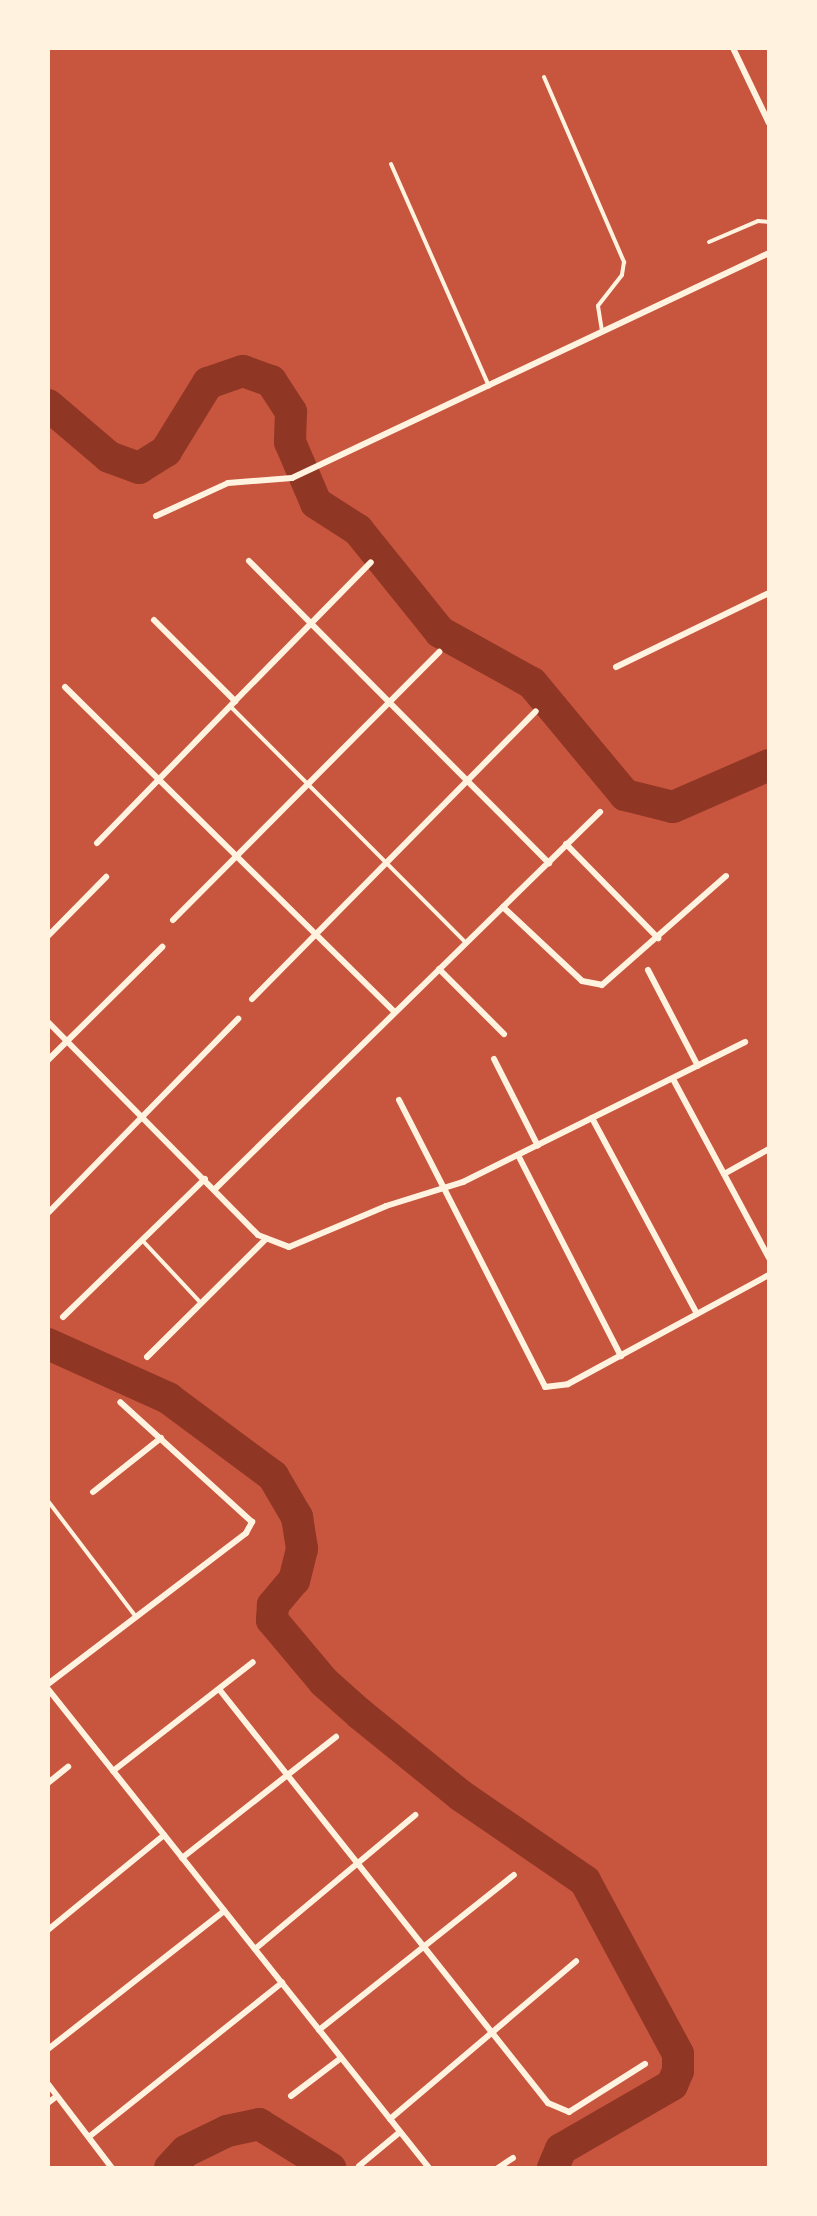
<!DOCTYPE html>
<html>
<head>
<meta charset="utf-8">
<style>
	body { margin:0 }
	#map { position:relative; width:817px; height:2216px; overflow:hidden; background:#c8553d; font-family:Mulish,sans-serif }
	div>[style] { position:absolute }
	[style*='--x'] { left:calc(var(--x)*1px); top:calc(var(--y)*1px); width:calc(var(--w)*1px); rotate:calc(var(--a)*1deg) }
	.river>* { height:32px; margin:-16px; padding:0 16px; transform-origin:16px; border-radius:16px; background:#8f3625 }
	.service>* { height:4px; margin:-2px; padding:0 2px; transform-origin:2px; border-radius:2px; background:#fff3e0 }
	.minor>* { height:6px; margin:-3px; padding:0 3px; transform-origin:3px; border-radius:3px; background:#fff3e0 }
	span { translate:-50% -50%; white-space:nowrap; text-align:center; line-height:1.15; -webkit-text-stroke:5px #fff3e0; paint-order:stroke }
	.frame { position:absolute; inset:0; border:50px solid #fff3e0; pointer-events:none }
</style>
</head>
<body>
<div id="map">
	<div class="river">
		<div style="--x:48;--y:405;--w:80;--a:40.4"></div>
		<div style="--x:109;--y:457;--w:32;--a:20"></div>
		<div style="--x:139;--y:468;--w:32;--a:-32"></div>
		<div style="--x:166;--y:451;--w:80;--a:-58.3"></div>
		<div style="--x:208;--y:383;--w:37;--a:-19"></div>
		<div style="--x:243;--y:371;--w:30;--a:20"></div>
		<div style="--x:271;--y:381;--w:37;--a:57"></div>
		<div style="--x:291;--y:412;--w:30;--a:92"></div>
		<div style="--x:290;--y:442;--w:66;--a:66.9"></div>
		<div style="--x:316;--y:503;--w:50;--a:32.7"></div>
		<div style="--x:358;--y:530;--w:131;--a:51.2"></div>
		<div style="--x:440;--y:632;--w:105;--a:29"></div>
		<div style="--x:532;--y:683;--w:146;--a:50.3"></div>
		<div style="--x:625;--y:795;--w:49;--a:14"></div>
		<div style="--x:673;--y:807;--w:105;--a:-23.6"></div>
		<div style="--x:48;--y:1344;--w:132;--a:24.2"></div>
		<div style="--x:168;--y:1398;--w:131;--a:36.6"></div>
		<div style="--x:273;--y:1476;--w:48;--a:59.7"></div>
		<div style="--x:297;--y:1517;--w:32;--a:81"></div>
		<div style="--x:302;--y:1549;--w:32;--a:104"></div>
		<div style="--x:294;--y:1580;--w:33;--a:130"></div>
		<div style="--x:273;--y:1605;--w:15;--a:94"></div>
		<div style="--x:272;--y:1620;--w:81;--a:50"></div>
		<div style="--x:324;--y:1682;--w:48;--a:41.6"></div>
		<div style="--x:360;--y:1714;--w:129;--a:39"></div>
		<div style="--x:460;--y:1795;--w:152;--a:34.5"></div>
		<div style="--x:585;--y:1881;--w:196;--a:61.7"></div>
		<div style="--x:678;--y:2054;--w:17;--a:90"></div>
		<div style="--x:678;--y:2071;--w:15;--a:113"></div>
		<div style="--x:672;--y:2085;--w:128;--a:150"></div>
		<div style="--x:561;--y:2149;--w:21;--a:113"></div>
		<div style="--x:170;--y:2168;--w:23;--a:-47"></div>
		<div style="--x:186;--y:2151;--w:46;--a:-26"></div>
		<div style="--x:227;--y:2131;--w:33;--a:-12"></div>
		<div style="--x:259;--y:2124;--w:84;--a:31.8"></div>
	</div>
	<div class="service">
		<div style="--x:544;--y:77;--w:202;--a:66.6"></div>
		<div style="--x:624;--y:262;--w:13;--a:99"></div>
		<div style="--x:622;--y:275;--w:39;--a:128"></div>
		<div style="--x:598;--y:306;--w:26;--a:81"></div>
		<div style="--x:391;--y:164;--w:243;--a:66.2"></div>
		<div style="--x:709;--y:242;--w:53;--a:-23.2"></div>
		<div style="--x:758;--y:221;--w:11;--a:5"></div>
		<div style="--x:230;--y:706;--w:334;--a:45.1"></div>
		<div style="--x:142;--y:1240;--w:86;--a:46.9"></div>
		<div style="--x:48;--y:1501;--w:146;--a:52.8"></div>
	</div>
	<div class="minor">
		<div style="--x:733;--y:48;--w:83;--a:64.4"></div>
		<div style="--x:156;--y:516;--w:79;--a:-24.6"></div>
		<div style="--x:228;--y:483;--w:64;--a:-4.5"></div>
		<div style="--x:292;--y:478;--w:527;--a:-25.25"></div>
		<div style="--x:249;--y:561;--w:426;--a:45.2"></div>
		<div style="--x:154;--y:620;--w:115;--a:45"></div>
		<div style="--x:235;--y:701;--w:194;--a:-45.6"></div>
		<div style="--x:616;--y:667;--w:170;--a:-25.8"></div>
		<div style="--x:65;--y:687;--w:462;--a:44.6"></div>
		<div style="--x:97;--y:843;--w:198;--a:-45.8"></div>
		<div style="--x:566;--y:844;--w:132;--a:45.6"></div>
		<div style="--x:503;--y:907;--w:108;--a:43.1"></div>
		<div style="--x:582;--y:981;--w:20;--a:11"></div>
		<div style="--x:602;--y:985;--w:165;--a:-41.3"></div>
		<div style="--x:173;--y:920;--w:378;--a:-45.2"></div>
		<div style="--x:48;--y:936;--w:83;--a:-45.5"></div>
		<div style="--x:439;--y:969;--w:92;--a:45"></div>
		<div style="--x:648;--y:970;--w:108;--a:62.5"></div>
		<div style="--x:252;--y:999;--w:404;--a:-45.4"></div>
		<div style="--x:48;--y:1022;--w:299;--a:45.4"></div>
		<div style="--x:258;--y:1235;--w:33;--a:21"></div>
		<div style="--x:289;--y:1247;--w:105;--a:-22.9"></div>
		<div style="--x:386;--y:1206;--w:81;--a:-17.3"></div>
		<div style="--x:463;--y:1182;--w:315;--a:-26.4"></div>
		<div style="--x:494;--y:1059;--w:97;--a:63.2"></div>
		<div style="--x:48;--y:1060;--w:161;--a:-44.7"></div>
		<div style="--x:673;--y:1079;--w:203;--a:61.8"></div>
		<div style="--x:399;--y:1100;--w:322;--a:63"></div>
		<div style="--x:545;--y:1387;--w:23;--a:-7"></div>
		<div style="--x:568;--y:1384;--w:229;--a:-28.5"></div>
		<div style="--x:592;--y:1118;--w:222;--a:61.8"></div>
		<div style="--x:519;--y:1157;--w:224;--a:62.9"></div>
		<div style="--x:724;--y:1174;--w:51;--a:-29.1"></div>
		<div style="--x:215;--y:1189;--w:539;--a:-44.4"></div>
		<div style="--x:48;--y:1213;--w:272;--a:-45.6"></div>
		<div style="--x:63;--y:1317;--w:198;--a:-44.2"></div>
		<div style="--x:147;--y:1357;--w:168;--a:-44.8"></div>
		<div style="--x:93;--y:1492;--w:87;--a:-38.5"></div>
		<div style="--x:48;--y:1684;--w:249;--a:-37.3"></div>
		<div style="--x:246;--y:1533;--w:13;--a:-61"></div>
		<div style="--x:252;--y:1522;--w:178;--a:-137.7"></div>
		<div style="--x:48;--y:1689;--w:612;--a:51.5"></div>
		<div style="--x:219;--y:1689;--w:529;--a:51.53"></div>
		<div style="--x:548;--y:2103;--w:23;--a:23"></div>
		<div style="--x:569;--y:2112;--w:90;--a:-32.3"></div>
		<div style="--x:113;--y:1771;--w:177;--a:-37.9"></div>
		<div style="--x:48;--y:1783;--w:26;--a:-39"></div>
		<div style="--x:182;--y:1858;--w:196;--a:-38.2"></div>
		<div style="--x:48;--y:1930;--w:150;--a:-39.3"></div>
		<div style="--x:255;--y:1949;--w:209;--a:-39.9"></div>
		<div style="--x:319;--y:2030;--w:249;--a:-38.5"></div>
		<div style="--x:48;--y:2049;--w:224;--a:-38.1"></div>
		<div style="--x:48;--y:2084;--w:106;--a:52.7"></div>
		<div style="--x:291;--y:2096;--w:63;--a:-37.2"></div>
		<div style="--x:48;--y:2103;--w:11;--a:-38"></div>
		<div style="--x:390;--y:2119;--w:244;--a:-40.3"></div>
		<div style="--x:90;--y:2136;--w:246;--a:-38.6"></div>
		<div style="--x:359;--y:2166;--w:53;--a:-39.7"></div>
		<div style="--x:498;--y:2168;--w:18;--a:-34"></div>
	</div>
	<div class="frame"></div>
</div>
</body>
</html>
